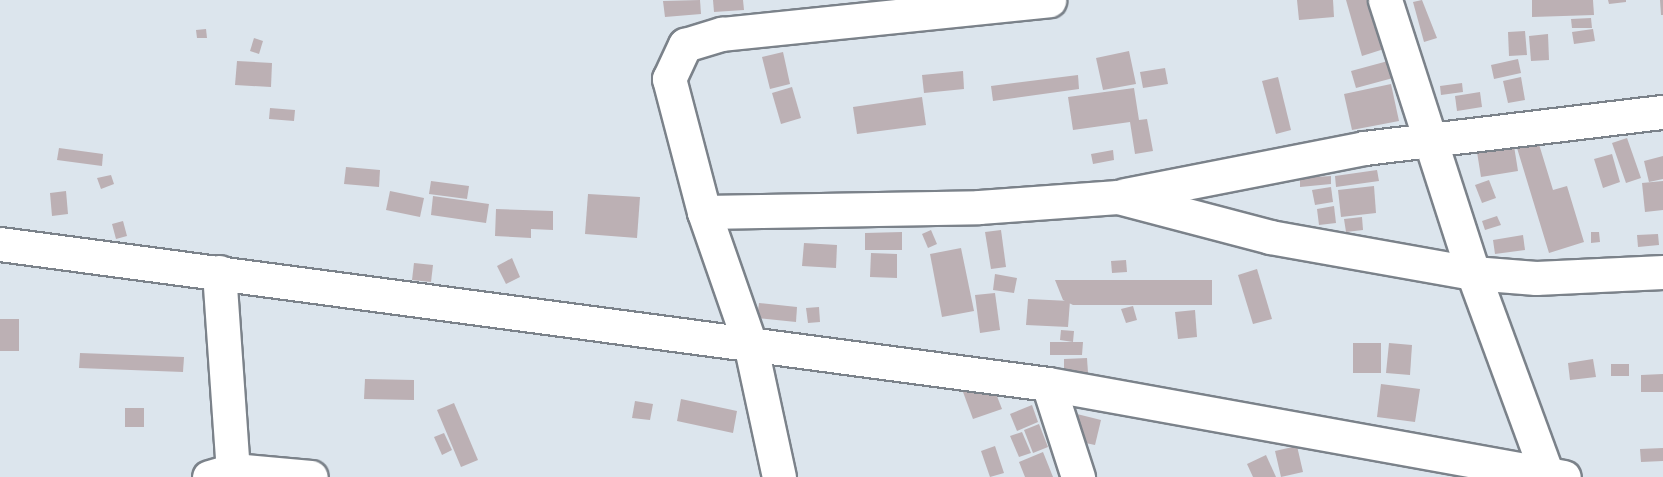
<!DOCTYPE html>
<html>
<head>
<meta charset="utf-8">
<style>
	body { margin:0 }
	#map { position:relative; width:1663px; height:477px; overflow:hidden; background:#dce5ed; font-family:"Asap Condensed",sans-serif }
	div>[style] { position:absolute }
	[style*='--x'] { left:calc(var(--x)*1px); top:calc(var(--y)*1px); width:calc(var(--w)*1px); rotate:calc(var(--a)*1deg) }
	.building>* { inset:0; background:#bcb0b4 }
	.roads { filter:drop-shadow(2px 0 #7b828a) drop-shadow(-2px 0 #7b828a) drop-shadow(0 2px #7b828a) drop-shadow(0 -2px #7b828a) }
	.minor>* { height:33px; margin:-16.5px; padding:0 16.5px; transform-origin:16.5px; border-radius:16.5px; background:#fff }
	span { translate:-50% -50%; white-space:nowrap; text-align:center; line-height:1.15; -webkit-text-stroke:4.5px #e9f2fb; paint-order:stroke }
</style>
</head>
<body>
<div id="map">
	<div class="building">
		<div style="clip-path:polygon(700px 0,701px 14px,665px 17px,663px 1px)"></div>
		<div style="clip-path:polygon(713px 0,743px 0,744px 10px,714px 12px)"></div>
		<div style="clip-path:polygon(1297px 0,1333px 0,1334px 17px,1299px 20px)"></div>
		<div style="clip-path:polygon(1346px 0,1370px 0,1384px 49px,1362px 56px)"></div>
		<div style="clip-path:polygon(1422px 0,1437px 38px,1424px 42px,1413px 2px)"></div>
		<div style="clip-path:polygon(1532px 0,1593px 0,1594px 15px,1532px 17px)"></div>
		<div style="clip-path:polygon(1608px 0,1626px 0,1626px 2px,1609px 4px)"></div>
		<div style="clip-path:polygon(1660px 0,1663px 0,1663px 15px,1661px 15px)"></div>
		<div style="clip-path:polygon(1591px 18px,1592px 28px,1572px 28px,1571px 19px)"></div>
		<div style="clip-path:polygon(206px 29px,207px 38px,197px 38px,196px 30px)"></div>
		<div style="clip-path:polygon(1593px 29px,1595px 41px,1574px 44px,1572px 32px)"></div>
		<div style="clip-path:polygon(1525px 31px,1527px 55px,1509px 56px,1508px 32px)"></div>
		<div style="clip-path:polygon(1548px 34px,1549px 60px,1531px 61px,1529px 36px)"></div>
		<div style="clip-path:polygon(254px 38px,263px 41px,259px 54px,250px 51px)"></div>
		<div style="clip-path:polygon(1129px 51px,1136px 84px,1103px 90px,1096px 58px)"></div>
		<div style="clip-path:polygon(783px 52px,790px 84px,770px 89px,762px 57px)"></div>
		<div style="clip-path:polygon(1518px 59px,1521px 73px,1494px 79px,1491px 65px)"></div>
		<div style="clip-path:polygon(237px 61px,272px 63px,271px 87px,235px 85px)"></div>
		<div style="clip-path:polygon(1388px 61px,1393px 78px,1356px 88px,1351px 71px)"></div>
		<div style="clip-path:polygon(1165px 68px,1168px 84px,1143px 88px,1140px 72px)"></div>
		<div style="clip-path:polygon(963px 71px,964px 89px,924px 93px,922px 75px)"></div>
		<div style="clip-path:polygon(1078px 75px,1079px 89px,993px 101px,991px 86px)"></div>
		<div style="clip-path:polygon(1278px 77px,1291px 130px,1276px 134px,1262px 81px)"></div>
		<div style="clip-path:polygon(1521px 77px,1525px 100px,1508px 103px,1503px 81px)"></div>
		<div style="clip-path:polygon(1462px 83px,1463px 92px,1441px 95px,1440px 86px)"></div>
		<div style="clip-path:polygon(1391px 84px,1399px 121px,1352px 130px,1344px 94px)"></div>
		<div style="clip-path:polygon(792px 87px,801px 118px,781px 124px,772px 93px)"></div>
		<div style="clip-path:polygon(1134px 88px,1139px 120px,1147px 119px,1153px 151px,1135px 154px,1130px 122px,1073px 130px,1068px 97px)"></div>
		<div style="clip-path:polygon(1480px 92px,1482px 107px,1457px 111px,1455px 96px)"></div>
		<div style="clip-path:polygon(922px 97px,926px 125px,857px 134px,853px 107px)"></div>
		<div style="clip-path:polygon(270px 108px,295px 110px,294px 121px,269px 119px)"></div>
		<div style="clip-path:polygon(1627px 138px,1641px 178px,1626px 183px,1612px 143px)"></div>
		<div style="clip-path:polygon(1538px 141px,1553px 190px,1567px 186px,1584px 242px,1549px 253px,1517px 148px)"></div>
		<div style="clip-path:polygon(1514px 146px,1518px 171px,1481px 177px,1477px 152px)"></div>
		<div style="clip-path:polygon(59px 148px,103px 154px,102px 166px,57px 160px)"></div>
		<div style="clip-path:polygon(1113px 150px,1114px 160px,1093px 164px,1091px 154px)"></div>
		<div style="clip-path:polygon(1612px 154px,1620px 182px,1603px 188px,1594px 159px)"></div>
		<div style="clip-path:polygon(1663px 156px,1663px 179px,1649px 182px,1644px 161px)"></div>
		<div style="clip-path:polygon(346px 167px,380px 170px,379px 187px,344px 184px)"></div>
		<div style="clip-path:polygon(1377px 170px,1379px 181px,1336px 187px,1335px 176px)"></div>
		<div style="clip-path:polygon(111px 175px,114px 184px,101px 189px,97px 178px)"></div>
		<div style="clip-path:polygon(1331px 176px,1331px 184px,1300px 187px,1300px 178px)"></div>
		<div style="clip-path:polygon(1489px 180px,1496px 198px,1482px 203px,1475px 185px)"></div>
		<div style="clip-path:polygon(431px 181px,469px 186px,467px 199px,429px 194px)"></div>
		<div style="clip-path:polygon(1663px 181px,1663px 210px,1645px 212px,1642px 183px)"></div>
		<div style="clip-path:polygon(1374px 186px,1376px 213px,1341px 217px,1338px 190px)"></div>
		<div style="clip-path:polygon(1331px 187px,1333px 202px,1315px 205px,1312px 190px)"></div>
		<div style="clip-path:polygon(66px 191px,68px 214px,52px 216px,50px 193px)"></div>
		<div style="clip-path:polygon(390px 191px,424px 198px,420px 217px,386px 210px)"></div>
		<div style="clip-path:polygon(588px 194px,640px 197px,637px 238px,585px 234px)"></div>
		<div style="clip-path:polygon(433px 196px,489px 204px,486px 223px,431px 215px)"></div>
		<div style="clip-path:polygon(1334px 206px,1336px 223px,1319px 225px,1317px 209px)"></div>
		<div style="clip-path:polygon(496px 209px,553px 211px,553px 230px,531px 229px,531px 238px,495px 236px)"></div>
		<div style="clip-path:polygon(1497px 216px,1501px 225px,1485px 230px,1482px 221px)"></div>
		<div style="clip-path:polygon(1362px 217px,1363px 230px,1346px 232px,1344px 219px)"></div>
		<div style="clip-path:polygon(123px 221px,127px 236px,116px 239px,112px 224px)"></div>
		<div style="clip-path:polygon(931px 230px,937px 244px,928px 248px,922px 234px)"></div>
		<div style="clip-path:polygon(1001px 230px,1006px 267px,991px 269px,985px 232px)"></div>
		<div style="clip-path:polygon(902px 232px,902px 250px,865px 250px,865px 233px)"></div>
		<div style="clip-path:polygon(1591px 232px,1599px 232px,1600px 242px,1591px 243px)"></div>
		<div style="clip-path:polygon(1658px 234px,1659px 245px,1638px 247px,1637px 235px)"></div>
		<div style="clip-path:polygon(1523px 235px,1525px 250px,1495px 254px,1493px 240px)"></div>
		<div style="clip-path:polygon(804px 243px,837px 245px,836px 268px,802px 266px)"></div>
		<div style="clip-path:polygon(961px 248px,974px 311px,942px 317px,930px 254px)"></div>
		<div style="clip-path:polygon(871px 253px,897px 254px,897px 278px,870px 277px)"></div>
		<div style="clip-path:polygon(512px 258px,520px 277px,506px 284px,497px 266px)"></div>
		<div style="clip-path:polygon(1126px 260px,1127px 272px,1112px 273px,1111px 261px)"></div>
		<div style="clip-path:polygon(414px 263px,433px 265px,431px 282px,412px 280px)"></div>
		<div style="clip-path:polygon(1257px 269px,1272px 319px,1253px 324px,1238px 275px)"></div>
		<div style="clip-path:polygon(995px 274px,1017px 278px,1014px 293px,993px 290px)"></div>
		<div style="clip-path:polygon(1055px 280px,1212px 280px,1212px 305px,1073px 305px,1063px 300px)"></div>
		<div style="clip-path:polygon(995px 293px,1000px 330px,980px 333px,975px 295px)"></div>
		<div style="clip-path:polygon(1028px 299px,1070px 301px,1068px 327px,1026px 325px)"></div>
		<div style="clip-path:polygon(759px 303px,797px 307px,796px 322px,757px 318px)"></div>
		<div style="clip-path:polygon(1133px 306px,1137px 320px,1126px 323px,1121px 309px)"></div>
		<div style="clip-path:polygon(819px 307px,820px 322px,808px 323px,806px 308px)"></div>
		<div style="clip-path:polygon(1195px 310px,1197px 337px,1178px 339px,1175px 312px)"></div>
		<div style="clip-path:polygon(0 319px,19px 319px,19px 351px,0 351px)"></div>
		<div style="clip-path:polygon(1061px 330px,1074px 331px,1073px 342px,1060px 340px)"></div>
		<div style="clip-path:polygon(1050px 342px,1083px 342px,1082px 355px,1050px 355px)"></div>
		<div style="clip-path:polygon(1353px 343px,1381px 343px,1381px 373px,1353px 373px)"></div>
		<div style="clip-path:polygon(1389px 343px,1412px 345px,1410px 375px,1386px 373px)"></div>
		<div style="clip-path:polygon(80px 353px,184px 357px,183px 372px,79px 368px)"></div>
		<div style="clip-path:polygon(1087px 358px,1088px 373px,1064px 374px,1064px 359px)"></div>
		<div style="clip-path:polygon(1593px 359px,1596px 377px,1570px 380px,1568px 363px)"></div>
		<div style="clip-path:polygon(1611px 364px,1629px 364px,1629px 376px,1611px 376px)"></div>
		<div style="clip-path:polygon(1663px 374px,1663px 392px,1641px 392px,1641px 375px)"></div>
		<div style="clip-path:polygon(365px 379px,414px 380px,414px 400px,364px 399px)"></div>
		<div style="clip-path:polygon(991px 381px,1002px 409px,973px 419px,963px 392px)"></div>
		<div style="clip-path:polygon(1381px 384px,1420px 389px,1415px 422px,1377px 417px)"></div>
		<div style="clip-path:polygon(681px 399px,737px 411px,733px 433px,677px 421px)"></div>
		<div style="clip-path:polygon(635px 401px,653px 404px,650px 420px,632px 418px)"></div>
		<div style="clip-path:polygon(454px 403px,478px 460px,461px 467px,437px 410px)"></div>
		<div style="clip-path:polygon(1032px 405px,1038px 422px,1017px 431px,1010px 414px)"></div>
		<div style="clip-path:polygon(125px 408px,144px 408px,144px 427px,125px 427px)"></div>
		<div style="clip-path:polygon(1077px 414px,1101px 420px,1095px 445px,1071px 440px)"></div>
		<div style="clip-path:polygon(1039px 424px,1048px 447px,1033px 453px,1024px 430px)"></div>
		<div style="clip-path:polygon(1022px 432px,1031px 453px,1019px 457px,1010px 436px)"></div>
		<div style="clip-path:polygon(444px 433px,452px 450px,442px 455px,434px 437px)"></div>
		<div style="clip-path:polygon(995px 446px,1004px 473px,990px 477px,981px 451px)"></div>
		<div style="clip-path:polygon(1297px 446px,1303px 472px,1281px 477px,1275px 451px)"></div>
		<div style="clip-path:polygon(1663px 448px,1663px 461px,1641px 462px,1640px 449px)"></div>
		<div style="clip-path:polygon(1043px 452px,1053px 477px,1025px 477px,1019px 462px)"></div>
		<div style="clip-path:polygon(1266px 455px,1276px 477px,1253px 477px,1247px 464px)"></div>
	</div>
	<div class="roads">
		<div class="minor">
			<div style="--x:1385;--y:0;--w:287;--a:72.1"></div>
			<div style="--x:1473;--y:273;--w:217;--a:69.8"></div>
			<div style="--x:1125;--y:195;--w:244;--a:-11.1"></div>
			<div style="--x:1364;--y:148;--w:301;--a:-6.9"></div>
			<div style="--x:704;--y:212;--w:138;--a:-104.7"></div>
			<div style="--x:669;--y:79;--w:38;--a:-65"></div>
			<div style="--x:685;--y:45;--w:39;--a:-17"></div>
			<div style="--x:722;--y:34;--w:329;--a:-5.9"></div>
			<div style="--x:0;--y:244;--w:1057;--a:7.61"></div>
			<div style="--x:1048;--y:384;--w:524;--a:10.22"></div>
			<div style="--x:219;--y:272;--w:198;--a:86"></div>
			<div style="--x:1048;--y:384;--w:98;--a:72.1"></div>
			<div style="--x:209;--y:477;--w:25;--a:-16"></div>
			<div style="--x:233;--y:470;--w:78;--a:5.1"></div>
			<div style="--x:779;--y:477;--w:133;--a:-102.2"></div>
			<div style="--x:751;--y:347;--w:143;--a:-109.2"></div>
			<div style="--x:704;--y:212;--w:275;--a:-1"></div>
			<div style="--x:979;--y:207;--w:139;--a:-4.1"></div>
			<div style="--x:1118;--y:197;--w:157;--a:14.7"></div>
			<div style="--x:1270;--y:237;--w:206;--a:10.1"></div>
			<div style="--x:1473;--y:273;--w:63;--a:4.5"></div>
			<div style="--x:1536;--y:278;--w:127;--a:-2.7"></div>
		</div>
	</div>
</div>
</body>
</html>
